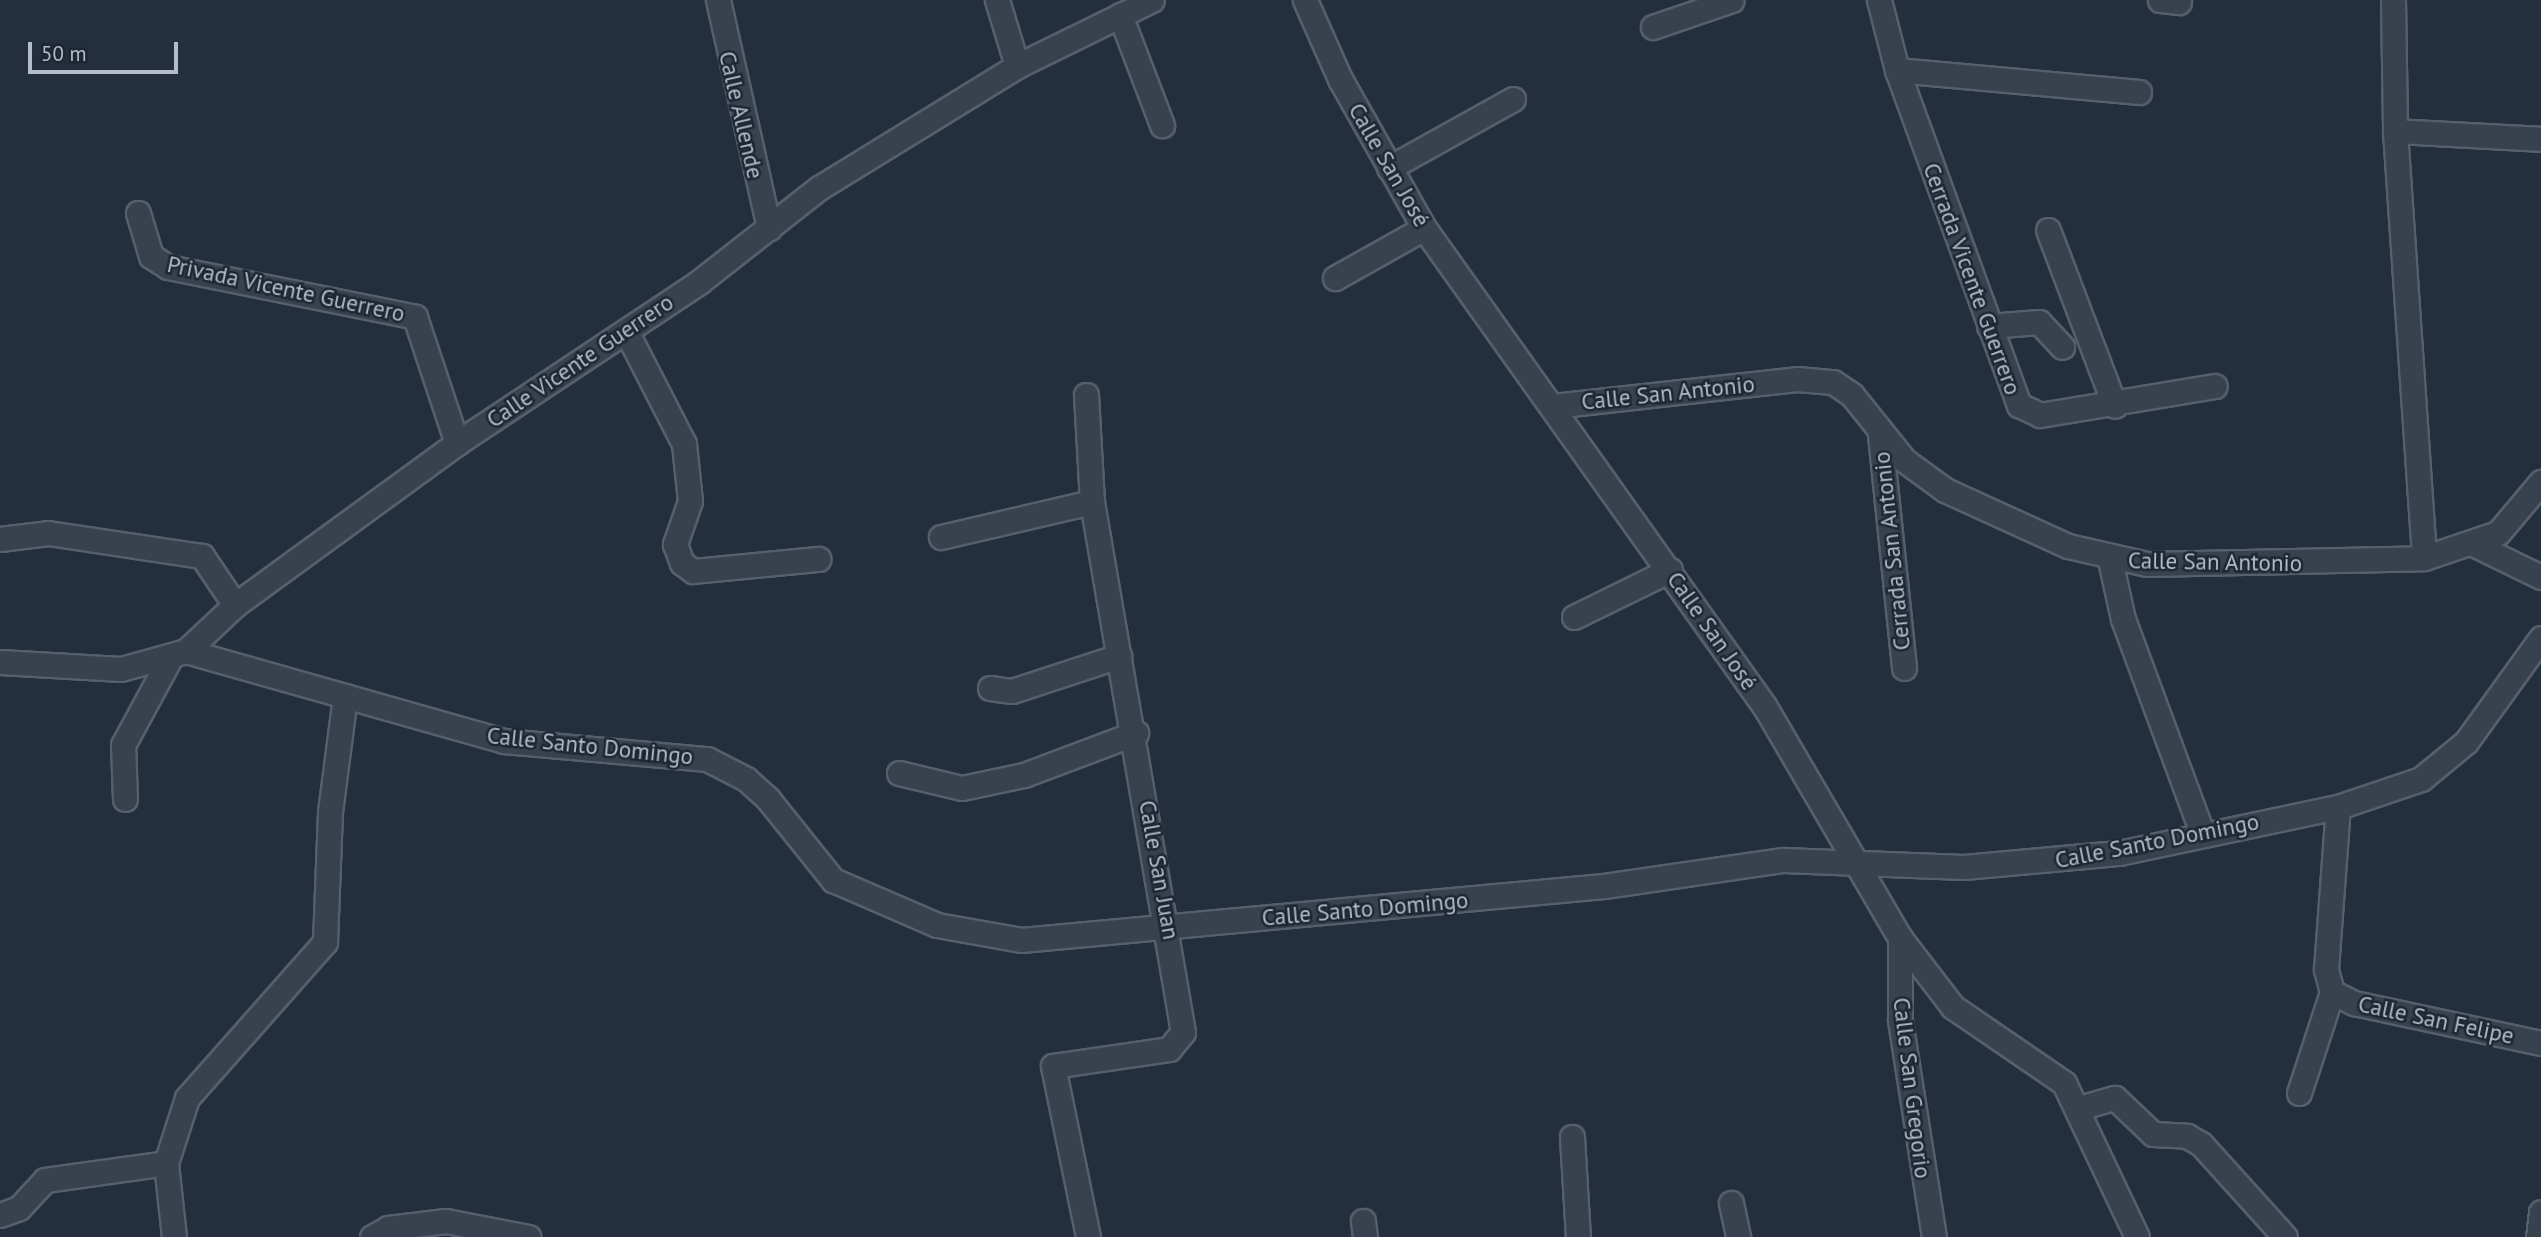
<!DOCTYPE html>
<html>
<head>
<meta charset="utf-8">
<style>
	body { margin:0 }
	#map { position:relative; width:2541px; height:1237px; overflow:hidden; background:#242f3e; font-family:"PT Sans",sans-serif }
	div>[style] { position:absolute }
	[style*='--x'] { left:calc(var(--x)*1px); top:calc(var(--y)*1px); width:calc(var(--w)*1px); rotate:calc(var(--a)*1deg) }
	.roads { filter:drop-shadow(2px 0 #565f6c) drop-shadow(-2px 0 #565f6c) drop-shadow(0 2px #565f6c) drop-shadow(0 -2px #565f6c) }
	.minor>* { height:23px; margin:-11.5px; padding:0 11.5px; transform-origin:11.5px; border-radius:11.5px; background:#38414e }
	span { translate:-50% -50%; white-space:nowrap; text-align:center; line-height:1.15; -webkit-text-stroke:5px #1d2633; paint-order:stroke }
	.street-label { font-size:23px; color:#b4bcc9 }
	.scale { position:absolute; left:28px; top:42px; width:150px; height:32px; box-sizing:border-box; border:4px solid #b4bcc9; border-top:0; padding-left:9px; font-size:21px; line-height:24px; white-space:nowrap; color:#b4bcc9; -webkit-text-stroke:5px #1d2633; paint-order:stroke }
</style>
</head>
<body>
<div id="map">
	<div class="roads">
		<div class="minor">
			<div style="--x:718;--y:0;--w:234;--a:77.4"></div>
			<div style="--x:997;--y:0;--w:69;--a:73.1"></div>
			<div style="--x:1305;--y:0;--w:86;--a:66.1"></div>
			<div style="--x:1340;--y:79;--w:171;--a:60.6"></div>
			<div style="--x:1424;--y:228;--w:588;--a:54.55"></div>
			<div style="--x:1765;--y:707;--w:268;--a:59.7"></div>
			<div style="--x:1900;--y:938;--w:87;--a:52.5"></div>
			<div style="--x:1953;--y:1007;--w:135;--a:34.4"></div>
			<div style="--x:2064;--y:1083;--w:170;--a:64.6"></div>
			<div style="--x:1879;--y:0;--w:72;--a:75.6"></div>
			<div style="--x:1897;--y:70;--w:357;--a:70"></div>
			<div style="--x:2019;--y:405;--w:23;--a:25"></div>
			<div style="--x:2040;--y:415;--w:177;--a:-9.4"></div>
			<div style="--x:2160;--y:0;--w:19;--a:6"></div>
			<div style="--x:2393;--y:0;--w:131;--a:89.1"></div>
			<div style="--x:2395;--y:131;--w:428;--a:86.1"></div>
			<div style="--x:1120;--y:15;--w:118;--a:69.1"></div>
			<div style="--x:1653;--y:27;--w:83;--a:-18.9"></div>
			<div style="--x:1897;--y:70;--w:243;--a:5.2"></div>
			<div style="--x:2395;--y:131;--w:146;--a:3.1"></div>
			<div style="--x:1389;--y:168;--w:142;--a:-29.1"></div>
			<div style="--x:138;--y:213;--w:45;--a:73.2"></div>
			<div style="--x:151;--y:256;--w:20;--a:33"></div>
			<div style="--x:168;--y:267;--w:252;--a:11.4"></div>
			<div style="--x:415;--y:317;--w:133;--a:71.6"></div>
			<div style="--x:2048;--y:230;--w:188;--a:69.2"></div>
			<div style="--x:1335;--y:278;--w:102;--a:-29.3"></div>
			<div style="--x:1989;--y:326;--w:50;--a:-4.6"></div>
			<div style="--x:2039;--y:322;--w:34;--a:47"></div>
			<div style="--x:626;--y:331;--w:127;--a:62.8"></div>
			<div style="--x:684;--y:444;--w:57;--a:84"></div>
			<div style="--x:690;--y:501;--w:46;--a:109.2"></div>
			<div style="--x:675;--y:544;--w:20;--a:70"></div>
			<div style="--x:682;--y:563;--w:14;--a:36"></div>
			<div style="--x:693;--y:571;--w:126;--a:-5.5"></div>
			<div style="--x:1086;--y:395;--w:107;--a:86.8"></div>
			<div style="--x:1092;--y:502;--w:538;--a:80.26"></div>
			<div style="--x:1183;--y:1032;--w:22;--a:129"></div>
			<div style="--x:1169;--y:1049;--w:117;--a:171.7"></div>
			<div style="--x:1053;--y:1066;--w:175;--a:78.4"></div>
			<div style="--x:1553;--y:406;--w:245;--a:-6.3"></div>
			<div style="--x:1797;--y:379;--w:36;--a:5"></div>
			<div style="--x:1833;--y:382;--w:23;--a:34"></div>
			<div style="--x:1852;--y:395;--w:83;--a:51.3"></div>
			<div style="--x:1904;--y:460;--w:51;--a:36.2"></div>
			<div style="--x:1945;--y:490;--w:135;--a:24.5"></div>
			<div style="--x:2068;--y:546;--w:81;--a:12.8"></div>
			<div style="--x:2147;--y:564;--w:277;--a:-1.2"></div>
			<div style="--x:2424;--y:558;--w:78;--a:-18.7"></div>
			<div style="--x:2498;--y:533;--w:67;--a:-49.9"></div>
			<div style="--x:1880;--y:435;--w:234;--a:84.1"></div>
			<div style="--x:941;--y:537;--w:155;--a:-13.1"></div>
			<div style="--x:0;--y:539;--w:48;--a:-7.1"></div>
			<div style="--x:48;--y:533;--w:156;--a:8.5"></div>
			<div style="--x:202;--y:556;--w:59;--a:56"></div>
			<div style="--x:2475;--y:545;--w:73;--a:25.9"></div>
			<div style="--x:2110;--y:560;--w:60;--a:77.6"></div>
			<div style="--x:2123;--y:619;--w:227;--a:69.7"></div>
			<div style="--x:1574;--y:617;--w:107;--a:-26.1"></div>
			<div style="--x:186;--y:651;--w:330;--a:15.8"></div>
			<div style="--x:504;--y:741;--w:204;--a:5.1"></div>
			<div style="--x:707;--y:759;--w:44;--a:27.1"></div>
			<div style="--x:746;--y:779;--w:30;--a:42"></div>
			<div style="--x:768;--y:799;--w:104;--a:51.3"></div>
			<div style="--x:833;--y:880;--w:113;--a:23.4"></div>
			<div style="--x:937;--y:925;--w:85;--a:10.1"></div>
			<div style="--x:1021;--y:940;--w:585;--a:-5.29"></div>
			<div style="--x:1604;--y:886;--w:181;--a:-8.3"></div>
			<div style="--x:1783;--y:860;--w:181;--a:2.2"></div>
			<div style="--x:1964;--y:867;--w:156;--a:-5.2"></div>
			<div style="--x:2119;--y:853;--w:224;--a:-11.9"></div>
			<div style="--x:2338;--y:807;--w:88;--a:-18.6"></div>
			<div style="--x:2421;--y:779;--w:58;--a:-39.4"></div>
			<div style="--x:2466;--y:742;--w:128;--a:-54.2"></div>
			<div style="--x:0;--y:662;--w:121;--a:3.3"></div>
			<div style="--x:121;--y:669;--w:67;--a:-15.5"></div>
			<div style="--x:186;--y:651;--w:67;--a:-43.2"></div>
			<div style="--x:235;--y:605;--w:275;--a:-36.1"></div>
			<div style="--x:457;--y:443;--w:291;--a:-33.6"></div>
			<div style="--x:699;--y:282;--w:152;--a:-38.1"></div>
			<div style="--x:819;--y:188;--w:233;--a:-31.6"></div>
			<div style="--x:1017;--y:66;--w:150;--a:-26.1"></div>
			<div style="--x:990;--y:688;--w:22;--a:8"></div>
			<div style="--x:1012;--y:691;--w:113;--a:-18.1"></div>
			<div style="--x:899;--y:773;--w:65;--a:13.4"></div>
			<div style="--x:962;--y:788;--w:63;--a:-11.8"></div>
			<div style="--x:1024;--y:775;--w:120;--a:-20.6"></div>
			<div style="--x:125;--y:799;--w:54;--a:-92.1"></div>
			<div style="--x:123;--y:745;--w:97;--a:-61.6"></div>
			<div style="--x:1900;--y:938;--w:82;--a:90"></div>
			<div style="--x:1900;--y:1020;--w:220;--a:81.1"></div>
			<div style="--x:2332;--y:992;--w:25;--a:27"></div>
			<div style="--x:2354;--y:1003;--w:191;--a:12.1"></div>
			<div style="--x:2299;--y:1093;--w:106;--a:-71.9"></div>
			<div style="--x:2332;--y:992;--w:24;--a:-105"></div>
			<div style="--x:2326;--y:969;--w:162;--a:-85.8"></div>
			<div style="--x:2079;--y:1108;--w:37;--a:-16"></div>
			<div style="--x:2115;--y:1098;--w:52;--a:43.5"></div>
			<div style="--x:2153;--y:1134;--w:34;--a:3"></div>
			<div style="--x:2187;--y:1136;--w:16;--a:30"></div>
			<div style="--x:2201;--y:1144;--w:125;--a:47.9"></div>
			<div style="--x:1572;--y:1137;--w:100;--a:86.6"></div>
			<div style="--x:1731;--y:1203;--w:35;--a:78"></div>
			<div style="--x:0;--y:1215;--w:20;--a:-20"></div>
			<div style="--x:19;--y:1208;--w:38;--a:-47"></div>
			<div style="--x:45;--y:1180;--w:122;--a:-8"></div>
			<div style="--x:1363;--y:1221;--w:16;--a:83"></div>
			<div style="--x:174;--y:1237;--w:74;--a:-96.2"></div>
			<div style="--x:166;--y:1163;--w:68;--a:-72.1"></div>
			<div style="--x:187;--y:1098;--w:208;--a:-48.5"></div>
			<div style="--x:325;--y:942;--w:130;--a:-87.8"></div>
			<div style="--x:330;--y:812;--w:117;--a:-82.6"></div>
			<div style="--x:372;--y:1237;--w:18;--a:-29"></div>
			<div style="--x:388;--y:1228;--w:58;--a:-6.9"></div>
			<div style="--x:446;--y:1221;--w:84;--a:11"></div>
			<div style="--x:2538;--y:1237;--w:25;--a:-83"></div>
		</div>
	</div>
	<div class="street-label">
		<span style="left:741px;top:115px;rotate:77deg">Calle Allende</span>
		<span style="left:1389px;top:165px;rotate:60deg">Calle San José</span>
		<span style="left:1972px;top:279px;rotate:70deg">Cerrada Vicente Guerrero</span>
		<span style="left:286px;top:289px;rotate:12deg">Privada Vicente Guerrero</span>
		<span style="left:580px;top:361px;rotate:-34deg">Calle Vicente Guerrero</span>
		<span style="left:1668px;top:393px;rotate:-6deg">Calle San Antonio</span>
		<span style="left:1892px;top:551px;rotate:-96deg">Cerrada San Antonio</span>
		<span style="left:2215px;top:562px;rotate:1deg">Calle San Antonio</span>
		<span style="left:1712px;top:631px;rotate:55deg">Calle San José</span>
		<span style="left:590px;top:746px;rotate:6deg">Calle Santo Domingo</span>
		<span style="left:2157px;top:841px;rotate:-11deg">Calle Santo Domingo</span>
		<span style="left:1159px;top:870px;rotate:80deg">Calle San Juan</span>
		<span style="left:1365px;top:909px;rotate:-5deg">Calle Santo Domingo</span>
		<span style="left:2436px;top:1020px;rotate:12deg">Calle San Felipe</span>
		<span style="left:1912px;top:1088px;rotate:83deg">Calle San Gregorio</span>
	</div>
	<div class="scale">50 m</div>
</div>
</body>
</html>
